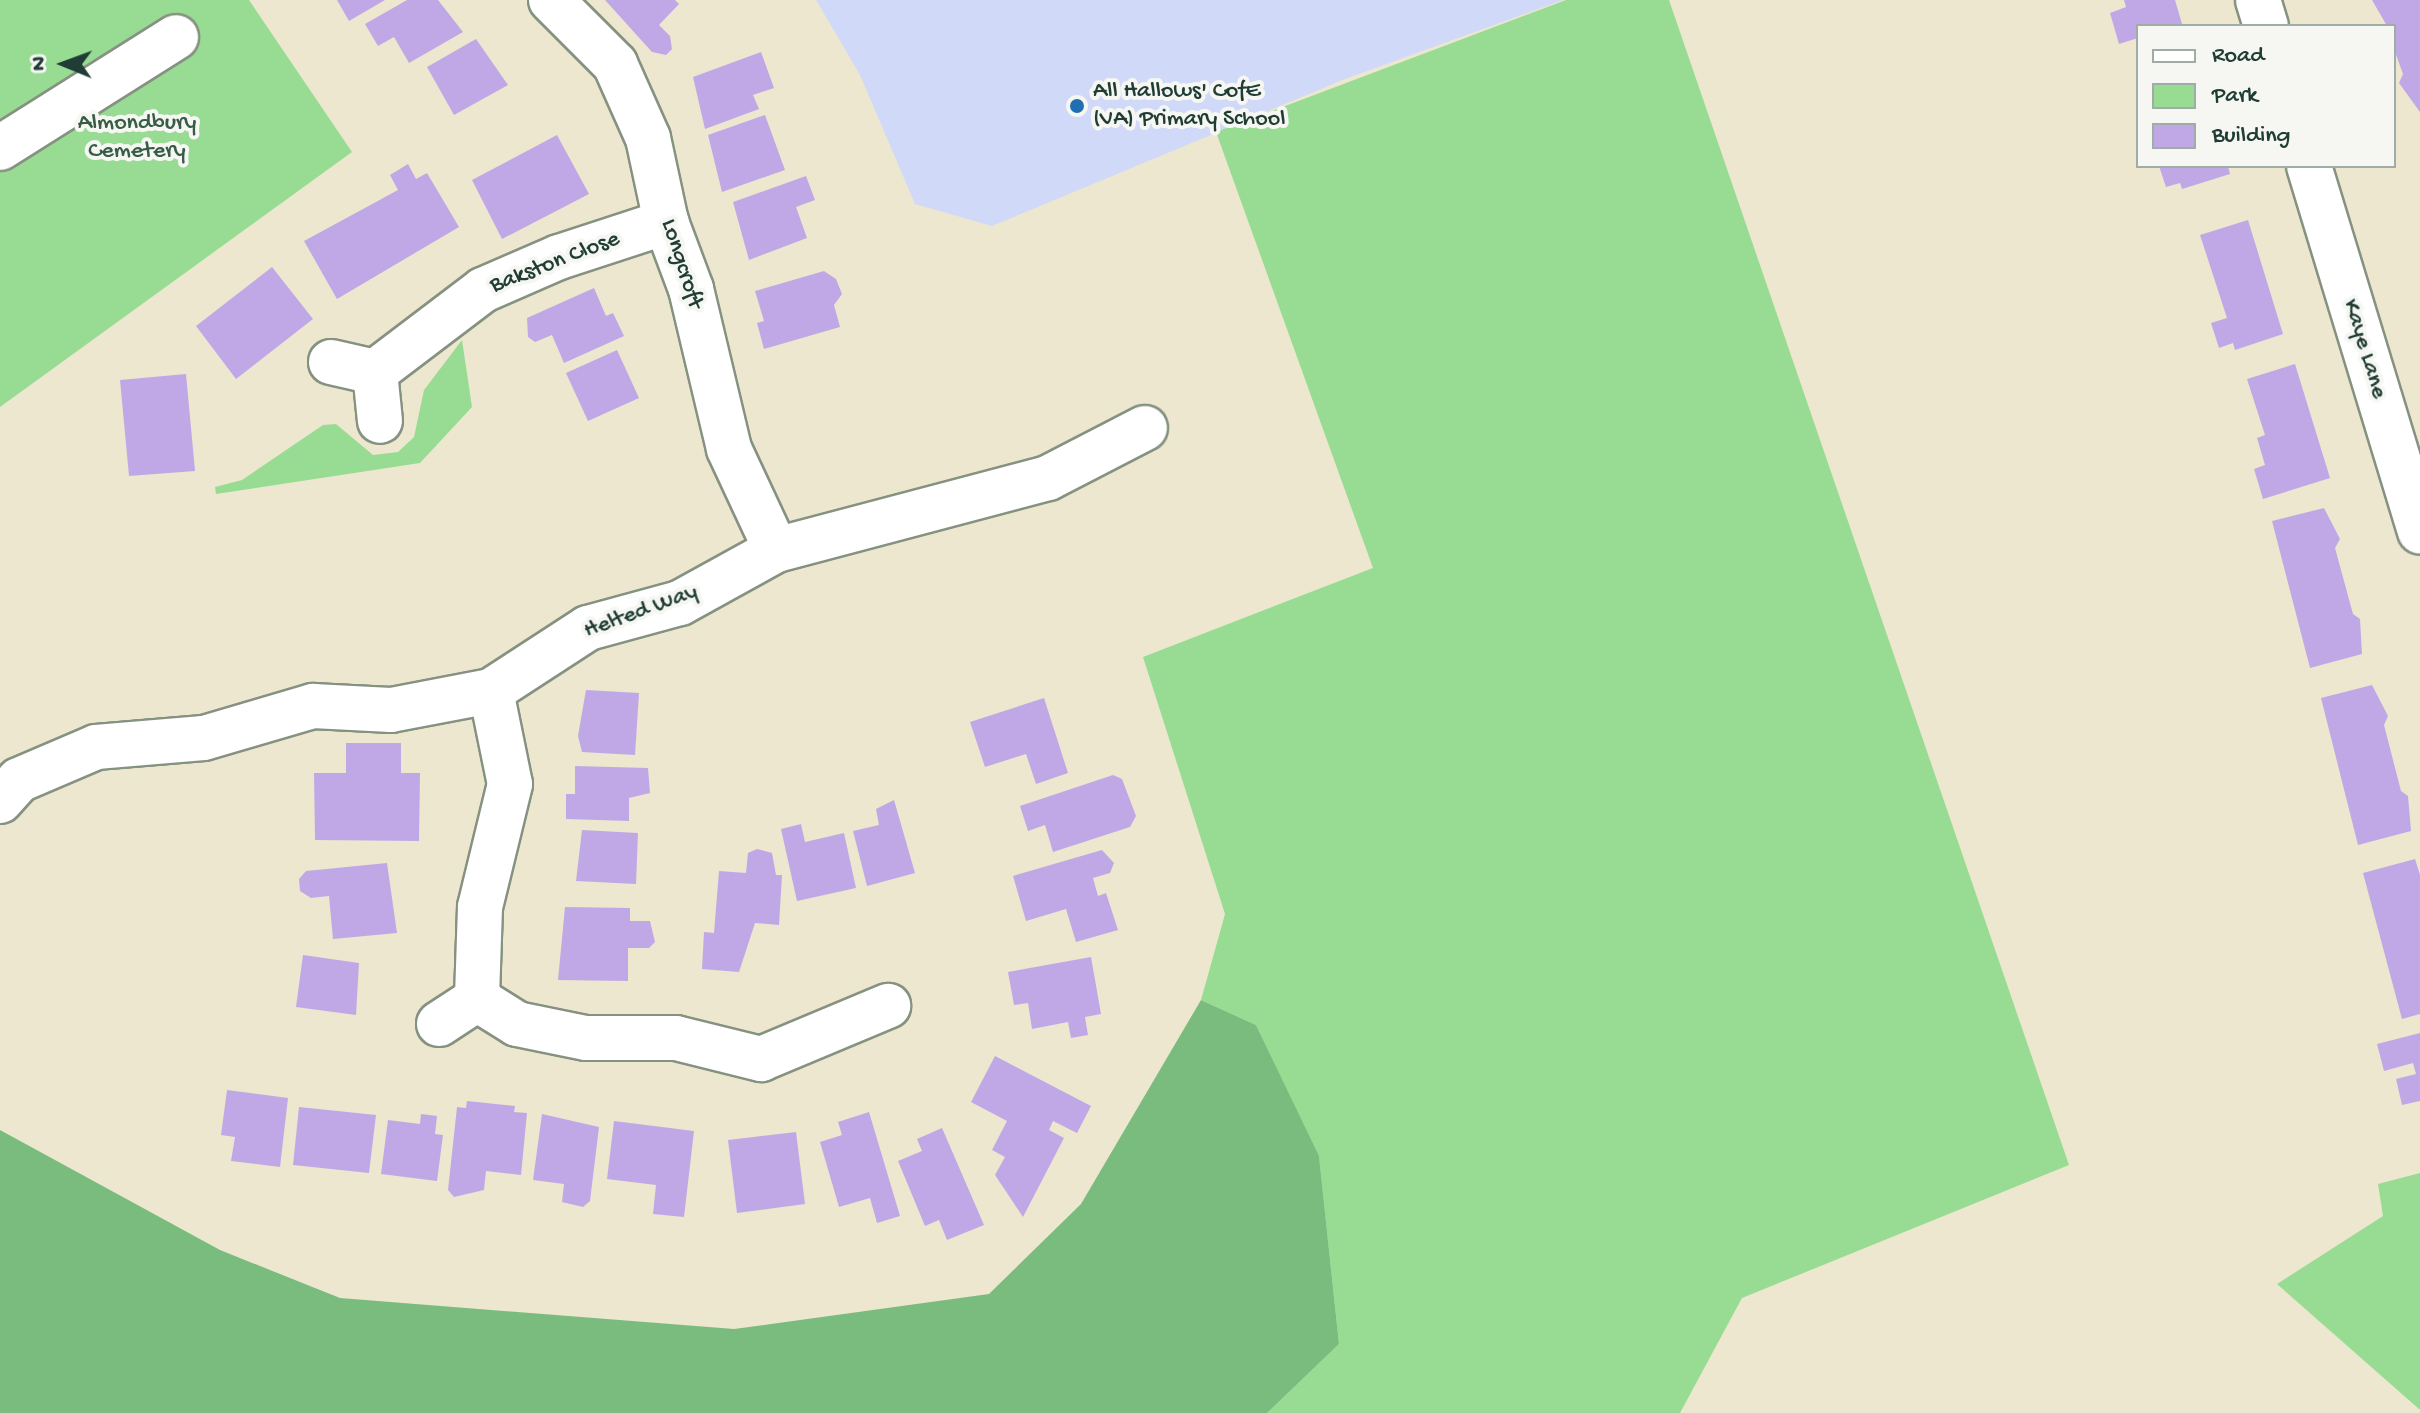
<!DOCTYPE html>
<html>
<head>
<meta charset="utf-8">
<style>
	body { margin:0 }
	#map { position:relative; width:2420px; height:1413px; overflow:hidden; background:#ece7ce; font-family:"Gochi Hand",sans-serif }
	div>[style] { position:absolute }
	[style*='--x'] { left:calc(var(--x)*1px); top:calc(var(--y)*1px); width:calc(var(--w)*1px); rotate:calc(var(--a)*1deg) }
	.built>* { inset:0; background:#d1d9f9 }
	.green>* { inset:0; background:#98dc94 }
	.forest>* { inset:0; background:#7abc7e }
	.building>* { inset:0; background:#c0a8e7 }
	.roads { filter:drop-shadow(2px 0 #869281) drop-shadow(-2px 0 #869281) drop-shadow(0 2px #869281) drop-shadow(0 -2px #869281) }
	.minor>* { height:44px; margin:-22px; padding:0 22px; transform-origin:22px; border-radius:22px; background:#fff }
	.dots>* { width:22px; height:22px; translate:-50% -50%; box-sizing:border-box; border:4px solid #f6f6f2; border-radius:50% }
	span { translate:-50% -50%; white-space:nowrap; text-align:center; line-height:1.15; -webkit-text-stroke:8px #f6f6f2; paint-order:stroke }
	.poi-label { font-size:24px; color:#1f3d34 }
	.left { translate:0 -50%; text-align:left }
	.park-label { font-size:24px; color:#375d47 }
	.street-label { font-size:24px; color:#1f3d34 }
	.legend { position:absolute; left:2136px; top:24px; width:260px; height:144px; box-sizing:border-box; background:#f6f6f2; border:2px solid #a0aca6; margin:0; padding:10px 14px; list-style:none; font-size:24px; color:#1f3d34 }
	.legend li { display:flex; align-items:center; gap:16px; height:40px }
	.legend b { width:40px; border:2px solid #a0aca6 }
	.north { position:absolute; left:24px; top:24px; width:80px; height:80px; -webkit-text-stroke:6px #f6f6f2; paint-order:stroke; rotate:271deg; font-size:22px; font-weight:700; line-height:32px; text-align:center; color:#1f3d34 }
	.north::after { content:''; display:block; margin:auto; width:28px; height:36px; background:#1f3d34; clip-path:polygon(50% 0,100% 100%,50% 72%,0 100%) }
</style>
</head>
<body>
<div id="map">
	<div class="built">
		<div style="clip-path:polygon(816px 0,1563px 0,1345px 79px,992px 226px,915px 204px,860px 75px)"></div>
	</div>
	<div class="green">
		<div style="clip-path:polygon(0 0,249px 0,352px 152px,0 407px)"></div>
		<div style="clip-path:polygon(1566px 0,1669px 0,2069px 1165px,1742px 1298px,1680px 1413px,1267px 1413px,1339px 1344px,1319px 1157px,1256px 1025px,1201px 1000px,1225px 914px,1143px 657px,1373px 568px,1216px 132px)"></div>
		<div style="clip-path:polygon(462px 340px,472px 407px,420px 463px,216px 494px,215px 487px,242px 480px,323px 425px,336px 424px,373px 455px,398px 452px,414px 437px,424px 390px)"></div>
		<div style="clip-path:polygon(2420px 1173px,2420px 1409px,2419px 1409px,2277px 1284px,2383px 1216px,2378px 1184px)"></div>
	</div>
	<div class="forest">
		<div style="clip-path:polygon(1201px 1000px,1256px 1025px,1319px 1156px,1339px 1344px,1267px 1413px,0 1413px,0 1130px,220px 1250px,340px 1298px,734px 1329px,989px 1294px,1081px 1204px)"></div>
	</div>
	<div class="building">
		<div style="clip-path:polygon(337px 0,385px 0,349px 21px)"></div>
		<div style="clip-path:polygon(407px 0,438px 0,463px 32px,409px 63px,394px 37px,378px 46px,365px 24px)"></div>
		<div style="clip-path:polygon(605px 0,675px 0,679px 4px,659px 25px,670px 36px,672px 49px,666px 55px,652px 52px)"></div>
		<div style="clip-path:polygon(2124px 0,2175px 0,2182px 24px,2138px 26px,2138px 38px,2119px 44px,2110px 13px,2126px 7px)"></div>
		<div style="clip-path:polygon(2372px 0,2420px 0,2420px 112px,2399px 83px,2403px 74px,2394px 49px,2394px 26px,2387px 26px)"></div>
		<div style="clip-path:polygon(476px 39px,508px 85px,454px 115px,427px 67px)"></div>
		<div style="clip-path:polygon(761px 52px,774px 88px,753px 95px,759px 109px,705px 129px,693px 77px)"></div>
		<div style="clip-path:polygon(765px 115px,785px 170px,722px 192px,708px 135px)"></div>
		<div style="clip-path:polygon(557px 135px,589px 194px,502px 239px,472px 180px)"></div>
		<div style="clip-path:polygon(408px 164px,416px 179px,427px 173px,459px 227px,337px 299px,304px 241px,398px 190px,390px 175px)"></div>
		<div style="clip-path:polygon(2159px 166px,2228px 166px,2230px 174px,2182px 189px,2180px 183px,2166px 187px)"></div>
		<div style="clip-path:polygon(806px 176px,815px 200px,796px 207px,807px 238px,749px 260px,733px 202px)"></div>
		<div style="clip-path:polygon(2248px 220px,2283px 334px,2235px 350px,2233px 343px,2219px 348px,2211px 323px,2227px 318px,2200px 235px)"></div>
		<div style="clip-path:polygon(272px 267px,313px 319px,236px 379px,196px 326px)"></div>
		<div style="clip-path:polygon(824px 271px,836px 279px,842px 294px,834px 305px,840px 327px,764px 349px,757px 323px,764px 321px,755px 291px)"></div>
		<div style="clip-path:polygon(594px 288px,606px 316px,613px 313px,624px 336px,564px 363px,552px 335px,535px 342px,528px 337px,527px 318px)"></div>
		<div style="clip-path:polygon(617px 350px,639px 398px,588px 421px,566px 373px)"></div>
		<div style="clip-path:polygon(2295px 364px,2330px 478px,2263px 499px,2254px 469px,2265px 465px,2257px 438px,2265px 435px,2247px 379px)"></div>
		<div style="clip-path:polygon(186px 374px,195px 471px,129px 476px,120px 380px)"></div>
		<div style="clip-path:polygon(2324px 508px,2340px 539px,2335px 548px,2353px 614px,2360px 619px,2362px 654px,2310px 668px,2272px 521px)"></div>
		<div style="clip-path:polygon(2372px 685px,2388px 716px,2384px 725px,2401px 791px,2408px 796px,2411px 831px,2358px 845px,2321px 698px)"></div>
		<div style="clip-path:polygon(586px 690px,639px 693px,635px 755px,582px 752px,578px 736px)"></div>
		<div style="clip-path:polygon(1044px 698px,1068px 773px,1036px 784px,1026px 754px,985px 767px,970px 722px)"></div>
		<div style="clip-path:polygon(346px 743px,401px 743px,401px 773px,420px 773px,419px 841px,315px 840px,314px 773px,346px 773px)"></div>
		<div style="clip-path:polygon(575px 766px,648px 768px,650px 793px,629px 798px,629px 821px,566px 819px,566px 794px,575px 794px)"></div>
		<div style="clip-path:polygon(1113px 775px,1122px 779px,1136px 816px,1130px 827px,1053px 852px,1045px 825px,1028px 831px,1020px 806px)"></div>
		<div style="clip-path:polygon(894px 800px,915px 873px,867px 886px,853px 831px,879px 825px,876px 809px)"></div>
		<div style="clip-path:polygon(801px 824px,805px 842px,844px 833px,856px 888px,797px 901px,781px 829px)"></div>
		<div style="clip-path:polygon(582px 830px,638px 833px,636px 884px,576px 881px)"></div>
		<div style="clip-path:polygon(757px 849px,772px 853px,776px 875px,782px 875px,779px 925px,755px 923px,739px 972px,702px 969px,704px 932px,714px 933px,719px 871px,746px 873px,748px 853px)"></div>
		<div style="clip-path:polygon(1102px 850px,1114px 863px,1110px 873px,1093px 878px,1098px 896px,1106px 893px,1118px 930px,1076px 942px,1066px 909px,1026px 921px,1013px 876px)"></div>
		<div style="clip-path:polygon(2415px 859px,2420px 875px,2420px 1014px,2402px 1019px,2363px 873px)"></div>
		<div style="clip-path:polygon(387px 863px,397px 933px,333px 939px,329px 896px,311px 898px,300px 891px,299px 879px,306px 871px)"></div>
		<div style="clip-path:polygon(565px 907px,630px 908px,630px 921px,650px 921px,655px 942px,649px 948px,628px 948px,628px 981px,558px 980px)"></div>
		<div style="clip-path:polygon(303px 955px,359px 963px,356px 1015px,296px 1007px)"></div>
		<div style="clip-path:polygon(1091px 957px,1101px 1014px,1085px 1017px,1088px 1035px,1071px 1038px,1068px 1022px,1032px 1029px,1028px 1003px,1014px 1005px,1008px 972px)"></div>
		<div style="clip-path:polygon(2420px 1033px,2420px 1101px,2402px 1105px,2396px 1079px,2416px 1074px,2413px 1063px,2384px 1071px,2377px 1044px)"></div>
		<div style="clip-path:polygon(995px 1056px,1091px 1106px,1077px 1133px,1053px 1121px,1049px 1130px,1064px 1138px,1023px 1217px,995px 1175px,1005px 1157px,992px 1150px,1007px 1121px,971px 1102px)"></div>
		<div style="clip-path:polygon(227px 1090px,288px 1098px,280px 1167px,231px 1161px,235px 1137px,221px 1135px)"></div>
		<div style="clip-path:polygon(467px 1101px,515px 1106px,514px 1112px,527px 1113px,521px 1175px,486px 1171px,484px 1190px,454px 1197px,448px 1190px,457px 1107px,466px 1108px)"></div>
		<div style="clip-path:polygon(299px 1107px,376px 1115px,369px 1173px,293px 1165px)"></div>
		<div style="clip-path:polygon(869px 1112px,900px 1216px,877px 1223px,870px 1198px,839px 1207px,820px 1142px,842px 1135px,838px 1122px)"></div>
		<div style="clip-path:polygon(421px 1114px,437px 1116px,435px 1134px,443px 1135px,437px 1181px,381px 1174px,388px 1120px,420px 1124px)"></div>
		<div style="clip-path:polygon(542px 1114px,599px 1127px,590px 1201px,583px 1207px,562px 1202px,564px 1184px,533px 1180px)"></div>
		<div style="clip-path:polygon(614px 1121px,694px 1131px,684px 1217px,653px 1214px,656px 1185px,607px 1179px)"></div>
		<div style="clip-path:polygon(942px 1128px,984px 1225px,947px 1240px,939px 1220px,925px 1226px,898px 1161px,922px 1151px,917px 1139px)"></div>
		<div style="clip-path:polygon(796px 1132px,805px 1204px,737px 1213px,728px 1140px)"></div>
	</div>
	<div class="roads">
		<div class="minor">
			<div style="--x:551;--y:0;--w:91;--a:45"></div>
			<div style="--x:615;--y:64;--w:81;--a:66"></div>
			<div style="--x:648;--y:138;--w:86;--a:77.9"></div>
			<div style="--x:666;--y:222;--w:72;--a:69.5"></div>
			<div style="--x:691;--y:289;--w:164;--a:76.6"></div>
			<div style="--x:729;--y:449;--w:111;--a:65"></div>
			<div style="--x:2258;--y:0;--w:27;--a:73"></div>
			<div style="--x:0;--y:148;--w:208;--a:-32.2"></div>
			<div style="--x:2309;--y:166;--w:382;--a:73.1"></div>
			<div style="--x:331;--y:362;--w:45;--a:12.8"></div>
			<div style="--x:375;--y:372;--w:136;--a:-37.2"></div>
			<div style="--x:483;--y:290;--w:83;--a:-23.5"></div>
			<div style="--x:559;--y:257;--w:113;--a:-18.1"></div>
			<div style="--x:375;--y:372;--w:49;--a:84.2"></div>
			<div style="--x:491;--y:691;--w:95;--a:78.5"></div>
			<div style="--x:510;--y:784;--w:127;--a:103.7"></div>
			<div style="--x:480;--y:907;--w:92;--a:91.9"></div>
			<div style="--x:477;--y:999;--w:47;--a:32"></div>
			<div style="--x:517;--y:1024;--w:70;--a:11.5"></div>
			<div style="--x:586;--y:1038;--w:90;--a:0"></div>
			<div style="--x:676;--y:1038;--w:88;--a:13.9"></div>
			<div style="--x:761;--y:1059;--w:138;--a:-22.7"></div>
			<div style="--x:0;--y:801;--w:28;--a:-48"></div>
			<div style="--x:19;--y:780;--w:84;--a:-23.2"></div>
			<div style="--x:96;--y:747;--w:108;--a:-4.8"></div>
			<div style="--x:204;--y:738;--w:114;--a:-16.4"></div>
			<div style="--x:313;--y:706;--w:78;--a:2.9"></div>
			<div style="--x:391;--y:710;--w:102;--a:-10.8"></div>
			<div style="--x:491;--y:691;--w:116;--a:-33"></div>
			<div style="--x:588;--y:628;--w:95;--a:-15.2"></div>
			<div style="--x:680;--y:603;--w:110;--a:-28.9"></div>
			<div style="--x:776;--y:550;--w:281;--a:-14.8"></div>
			<div style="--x:1048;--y:478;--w:109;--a:-27.3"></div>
			<div style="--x:439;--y:1024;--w:45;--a:-33.3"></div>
		</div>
	</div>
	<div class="dots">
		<div style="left:1077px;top:106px;background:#1f6fb2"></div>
	</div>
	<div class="poi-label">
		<span class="left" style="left:1093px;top:106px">All Hallows' CofE<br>(VA) Primary School</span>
	</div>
	<div class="park-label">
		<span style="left:137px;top:138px">Almondbury<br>Cemetery</span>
	</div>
	<div class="street-label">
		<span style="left:555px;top:263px;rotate:-21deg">Bakston Close</span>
		<span style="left:681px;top:264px;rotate:72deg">Longcroft</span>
		<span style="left:2364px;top:349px;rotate:73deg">Kaye Lane</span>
		<span style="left:641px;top:612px;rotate:-20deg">Helted Way</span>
	</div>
	<ul class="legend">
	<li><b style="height:10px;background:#fff"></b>Road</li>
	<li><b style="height:22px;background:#98dc94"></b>Park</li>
	<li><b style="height:22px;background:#c0a8e7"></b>Building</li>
	</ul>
	<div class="north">N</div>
</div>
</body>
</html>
